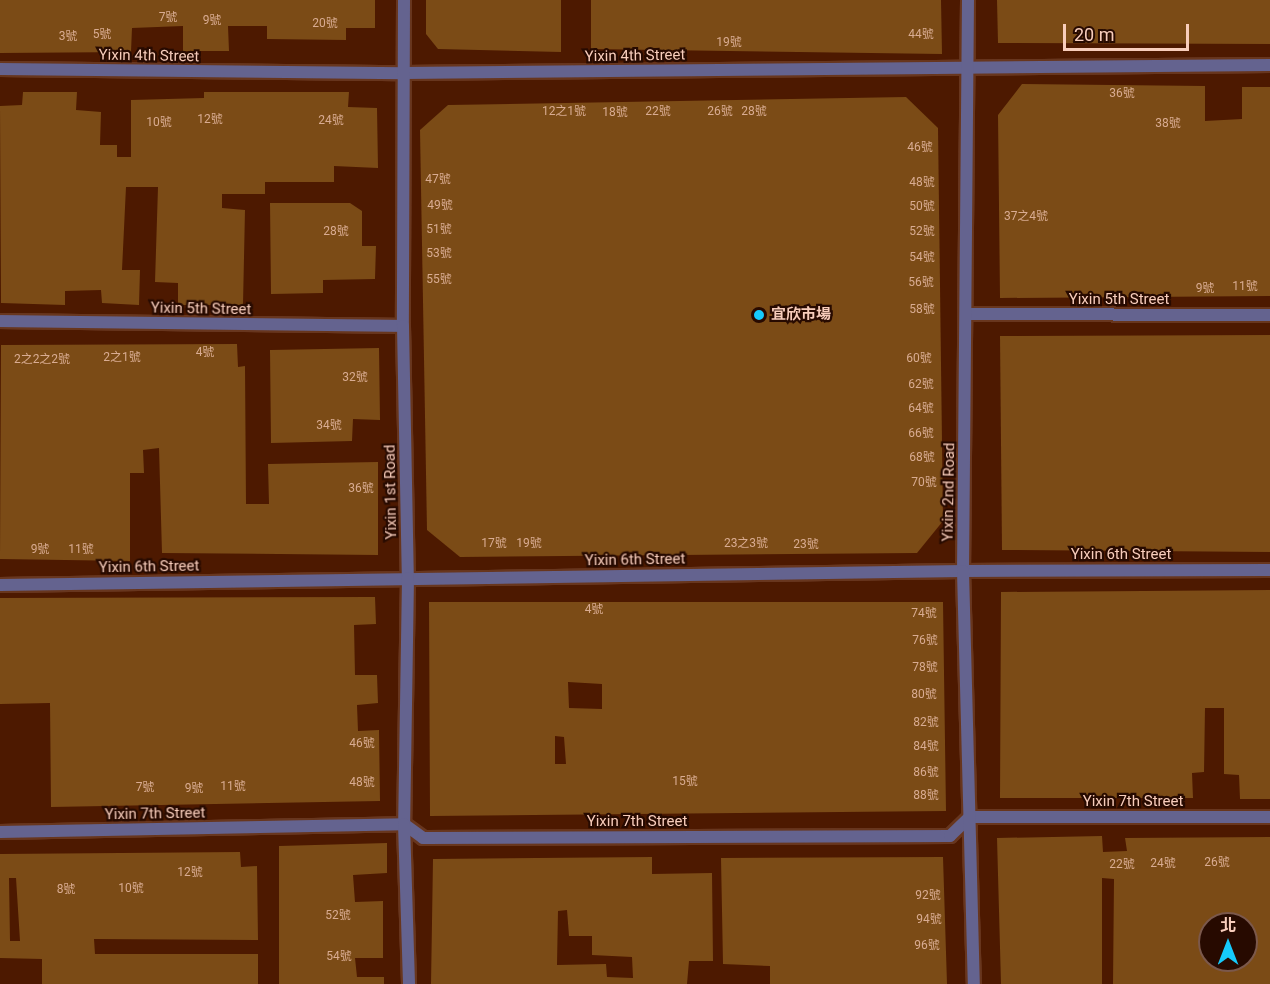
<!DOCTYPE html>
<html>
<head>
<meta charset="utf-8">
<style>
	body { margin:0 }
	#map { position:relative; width:1270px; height:984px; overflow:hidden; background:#4d1900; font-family:Roboto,"Noto Sans TC",sans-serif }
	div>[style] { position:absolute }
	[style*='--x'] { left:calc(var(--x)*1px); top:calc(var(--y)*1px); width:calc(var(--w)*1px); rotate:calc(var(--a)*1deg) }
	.building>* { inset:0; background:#7b4b16 }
	.roads { filter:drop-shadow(2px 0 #68361e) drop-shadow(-2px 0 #68361e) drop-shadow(0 2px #68361e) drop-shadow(0 -2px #68361e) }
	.service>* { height:12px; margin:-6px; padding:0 6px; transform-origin:6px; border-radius:6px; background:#64638f }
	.minor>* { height:12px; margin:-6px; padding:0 6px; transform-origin:6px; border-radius:6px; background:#64638f }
	.dots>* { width:16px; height:16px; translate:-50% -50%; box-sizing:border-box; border:3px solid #270a00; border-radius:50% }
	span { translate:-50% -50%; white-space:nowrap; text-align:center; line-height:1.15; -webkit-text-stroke:4.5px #270a00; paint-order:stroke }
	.number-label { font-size:12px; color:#d9ac92 }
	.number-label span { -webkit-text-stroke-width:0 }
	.street-label { font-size:15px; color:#f8cdbb }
	.poi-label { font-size:15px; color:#f8cdbb; font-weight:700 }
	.left { translate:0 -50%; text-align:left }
	.north { position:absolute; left:1198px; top:912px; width:60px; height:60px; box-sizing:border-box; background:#270a00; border:2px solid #7b584b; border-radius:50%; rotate:0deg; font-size:16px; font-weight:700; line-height:24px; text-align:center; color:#f8cdbb }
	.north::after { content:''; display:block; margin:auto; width:21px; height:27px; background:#16cafb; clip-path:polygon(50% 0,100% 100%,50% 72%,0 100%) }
	.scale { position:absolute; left:1063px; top:24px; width:126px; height:27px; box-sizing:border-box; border:3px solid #f8cdbb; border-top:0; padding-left:8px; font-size:18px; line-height:21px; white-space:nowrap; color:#f8cdbb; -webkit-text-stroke:4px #270a00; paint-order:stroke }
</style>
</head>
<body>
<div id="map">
	<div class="building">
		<div style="clip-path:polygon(0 0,375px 0,375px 28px,346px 28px,346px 40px,267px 39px,267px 26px,228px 26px,229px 51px,183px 51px,183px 26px,132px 28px,131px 52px,0 53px)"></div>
		<div style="clip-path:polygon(426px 0,561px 0,561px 52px,438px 49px,426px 34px)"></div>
		<div style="clip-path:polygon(591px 0,941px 0,942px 54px,591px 49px)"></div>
		<div style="clip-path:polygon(997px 0,1270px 0,1270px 44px,998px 43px)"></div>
		<div style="clip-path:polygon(1022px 84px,1205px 86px,1205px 121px,1242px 119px,1242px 87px,1270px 87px,1270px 296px,1000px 298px,998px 115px)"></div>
		<div style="clip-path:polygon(23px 92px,77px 92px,76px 110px,101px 112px,100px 145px,117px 145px,117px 157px,131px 157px,131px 100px,204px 98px,204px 92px,349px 92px,348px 107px,377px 108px,378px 168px,334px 166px,334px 182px,265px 182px,265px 194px,222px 194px,222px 208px,245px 210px,243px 305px,178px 305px,178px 283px,155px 282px,158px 187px,126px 187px,122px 270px,140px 270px,139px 305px,102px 303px,101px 290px,65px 291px,65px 305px,1px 303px,0 106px,22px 105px)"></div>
		<div style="clip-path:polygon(906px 97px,938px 128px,943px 521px,917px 553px,460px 557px,427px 530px,420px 130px,448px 105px)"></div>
		<div style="clip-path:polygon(270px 203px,350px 203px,362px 211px,362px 246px,376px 246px,375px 279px,323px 280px,323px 293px,271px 294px)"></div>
		<div style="clip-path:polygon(1270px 335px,1270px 552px,1002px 550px,1000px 336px)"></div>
		<div style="clip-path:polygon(237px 344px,238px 367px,245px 366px,246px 504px,269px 504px,268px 464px,378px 462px,378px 555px,162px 553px,159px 448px,143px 450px,144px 473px,130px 473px,130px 561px,0 559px,1px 345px)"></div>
		<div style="clip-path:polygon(379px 348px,380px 420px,353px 419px,352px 441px,271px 443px,270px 350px)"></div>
		<div style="clip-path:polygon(1270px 590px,1270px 799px,1240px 799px,1239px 775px,1224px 774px,1224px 708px,1205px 708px,1204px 772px,1192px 773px,1193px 798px,1000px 798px,1001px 592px)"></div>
		<div style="clip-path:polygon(375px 597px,376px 624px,354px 625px,355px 675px,377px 675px,378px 703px,357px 705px,358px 731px,379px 730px,380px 801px,51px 807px,50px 703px,0 704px,0 598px)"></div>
		<div style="clip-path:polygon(evenodd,429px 602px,943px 602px,946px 811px,430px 816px,429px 602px,568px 682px,602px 684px,602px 709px,569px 708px,568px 682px,429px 602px,555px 736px,564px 737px,566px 764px,555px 764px,555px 736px)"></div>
		<div style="clip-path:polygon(evenodd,1102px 836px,1103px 852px,1127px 851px,1125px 838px,1270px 837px,1270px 984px,1113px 984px,1114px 879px,1102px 878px,1102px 984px,1001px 984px,997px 838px,1102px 836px,1210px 924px,1246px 924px,1246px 960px,1210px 960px,1210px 924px)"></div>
		<div style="clip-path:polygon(387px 843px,387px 873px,353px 875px,355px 902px,383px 901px,383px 958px,355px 958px,357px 977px,384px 977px,384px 984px,279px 984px,279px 846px)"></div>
		<div style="clip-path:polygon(evenodd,240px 852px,241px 867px,257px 866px,258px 940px,94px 939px,95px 954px,258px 954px,258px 984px,42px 984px,42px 959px,0 958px,0 854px,240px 852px,9px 878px,16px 878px,20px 941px,10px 941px,9px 878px)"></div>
		<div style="clip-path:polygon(evenodd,652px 857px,652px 874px,712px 873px,713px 961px,689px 961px,687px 984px,431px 984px,433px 859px,652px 857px,567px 910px,569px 936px,592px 936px,592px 955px,632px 957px,633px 978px,607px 977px,606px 964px,557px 965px,558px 911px,567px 910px)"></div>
		<div style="clip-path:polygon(943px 857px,947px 984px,770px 984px,770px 966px,723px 964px,721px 858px)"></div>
	</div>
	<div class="roads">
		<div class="service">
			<div style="--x:0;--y:69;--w:404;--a:0.6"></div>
			<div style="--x:404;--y:73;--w:866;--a:-0.53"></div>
			<div style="--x:967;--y:314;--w:303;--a:0.2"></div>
			<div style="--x:0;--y:321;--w:403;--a:0.7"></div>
			<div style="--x:0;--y:585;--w:963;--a:-0.83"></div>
			<div style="--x:963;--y:571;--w:307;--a:-0.2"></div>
			<div style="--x:0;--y:832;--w:404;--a:-1.1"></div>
			<div style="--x:404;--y:824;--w:24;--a:36"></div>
			<div style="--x:423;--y:838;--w:527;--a:-0.22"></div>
			<div style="--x:950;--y:836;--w:28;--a:-44"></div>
			<div style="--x:970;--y:817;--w:300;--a:0"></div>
		</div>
		<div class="minor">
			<div style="--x:404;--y:0;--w:326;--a:90.2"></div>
			<div style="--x:403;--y:326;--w:252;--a:88.9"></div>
			<div style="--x:408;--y:578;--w:246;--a:90.9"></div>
			<div style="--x:404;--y:824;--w:160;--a:88.2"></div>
			<div style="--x:968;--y:0;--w:571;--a:90.5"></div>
			<div style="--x:963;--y:571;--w:413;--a:88.5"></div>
		</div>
	</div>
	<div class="dots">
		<div style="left:759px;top:315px;background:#16cafb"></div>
	</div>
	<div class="number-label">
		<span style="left:168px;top:18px">7號</span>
		<span style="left:212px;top:21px">9號</span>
		<span style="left:325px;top:24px">20號</span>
		<span style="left:102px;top:35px">5號</span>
		<span style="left:921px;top:35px">44號</span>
		<span style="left:68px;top:37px">3號</span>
		<span style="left:729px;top:43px">19號</span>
		<span style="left:1122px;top:94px">36號</span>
		<span style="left:564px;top:112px">12之1號</span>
		<span style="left:658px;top:112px">22號</span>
		<span style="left:720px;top:112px">26號</span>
		<span style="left:754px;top:112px">28號</span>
		<span style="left:615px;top:113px">18號</span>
		<span style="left:210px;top:120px">12號</span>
		<span style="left:331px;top:121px">24號</span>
		<span style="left:159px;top:123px">10號</span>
		<span style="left:1168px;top:124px">38號</span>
		<span style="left:920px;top:148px">46號</span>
		<span style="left:438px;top:180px">47號</span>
		<span style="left:922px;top:183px">48號</span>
		<span style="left:440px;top:206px">49號</span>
		<span style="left:922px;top:207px">50號</span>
		<span style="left:1026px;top:217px">37之4號</span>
		<span style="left:439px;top:230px">51號</span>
		<span style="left:336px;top:232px">28號</span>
		<span style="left:922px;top:232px">52號</span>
		<span style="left:439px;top:254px">53號</span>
		<span style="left:922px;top:258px">54號</span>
		<span style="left:439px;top:280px">55號</span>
		<span style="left:921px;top:283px">56號</span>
		<span style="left:1245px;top:287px">11號</span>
		<span style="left:1205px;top:289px">9號</span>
		<span style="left:922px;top:310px">58號</span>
		<span style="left:205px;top:353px">4號</span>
		<span style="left:122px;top:358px">2之1號</span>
		<span style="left:919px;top:359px">60號</span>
		<span style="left:42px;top:360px">2之2之2號</span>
		<span style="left:355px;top:378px">32號</span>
		<span style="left:921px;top:385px">62號</span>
		<span style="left:921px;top:409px">64號</span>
		<span style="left:329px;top:426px">34號</span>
		<span style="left:921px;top:434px">66號</span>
		<span style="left:922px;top:458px">68號</span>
		<span style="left:924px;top:483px">70號</span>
		<span style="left:361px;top:489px">36號</span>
		<span style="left:494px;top:544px">17號</span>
		<span style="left:529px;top:544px">19號</span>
		<span style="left:746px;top:544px">23之3號</span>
		<span style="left:806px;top:545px">23號</span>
		<span style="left:40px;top:550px">9號</span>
		<span style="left:81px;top:550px">11號</span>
		<span style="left:594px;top:610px">4號</span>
		<span style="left:924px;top:614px">74號</span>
		<span style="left:925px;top:641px">76號</span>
		<span style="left:925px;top:668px">78號</span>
		<span style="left:924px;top:695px">80號</span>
		<span style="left:926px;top:723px">82號</span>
		<span style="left:362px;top:744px">46號</span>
		<span style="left:926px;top:747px">84號</span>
		<span style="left:926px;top:773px">86號</span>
		<span style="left:685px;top:782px">15號</span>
		<span style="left:362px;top:783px">48號</span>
		<span style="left:233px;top:787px">11號</span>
		<span style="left:145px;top:788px">7號</span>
		<span style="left:194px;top:789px">9號</span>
		<span style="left:926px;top:796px">88號</span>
		<span style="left:1217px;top:863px">26號</span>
		<span style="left:1163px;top:864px">24號</span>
		<span style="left:1122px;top:865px">22號</span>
		<span style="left:190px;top:873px">12號</span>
		<span style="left:131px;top:889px">10號</span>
		<span style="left:66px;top:890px">8號</span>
		<span style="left:928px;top:896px">92號</span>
		<span style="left:338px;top:916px">52號</span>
		<span style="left:929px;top:920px">94號</span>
		<span style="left:927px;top:946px">96號</span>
		<span style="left:339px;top:957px">54號</span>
	</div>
	<div class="street-label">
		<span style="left:149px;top:56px;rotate:1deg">Yixin 4th Street</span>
		<span style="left:635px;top:56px;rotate:-1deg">Yixin 4th Street</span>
		<span style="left:1119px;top:300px">Yixin 5th Street</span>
		<span style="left:201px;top:309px;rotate:1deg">Yixin 5th Street</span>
		<span style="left:391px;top:492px;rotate:-91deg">Yixin 1st Road</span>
		<span style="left:949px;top:492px;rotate:-89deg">Yixin 2nd Road</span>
		<span style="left:1121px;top:555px">Yixin 6th Street</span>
		<span style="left:635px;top:560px;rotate:-1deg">Yixin 6th Street</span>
		<span style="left:149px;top:567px;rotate:-1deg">Yixin 6th Street</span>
		<span style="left:1133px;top:802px">Yixin 7th Street</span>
		<span style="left:155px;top:814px;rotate:-1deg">Yixin 7th Street</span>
		<span style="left:637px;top:822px">Yixin 7th Street</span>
	</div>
	<div class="poi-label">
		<span class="left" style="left:771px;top:315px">宜欣市場</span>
	</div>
	<div class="north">北</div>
	<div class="scale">20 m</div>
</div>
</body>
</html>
